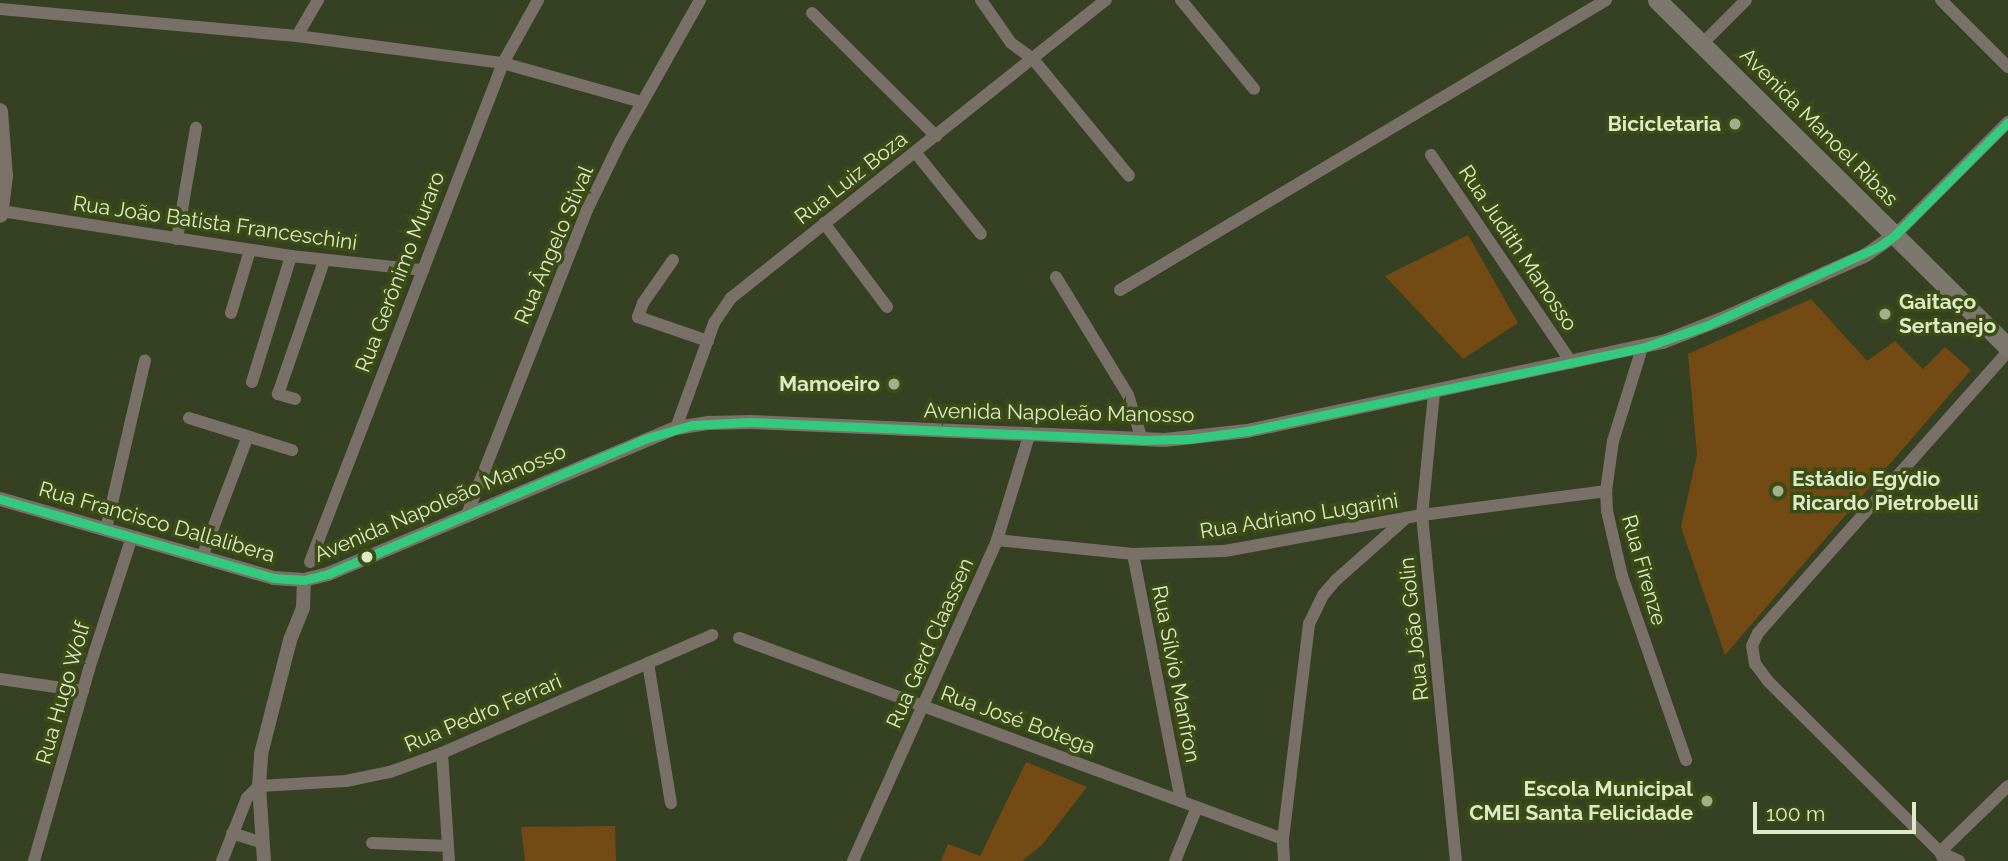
<!DOCTYPE html>
<html>
<head>
<meta charset="utf-8">
<style>
	body { margin:0 }
	#map { position:relative; width:2008px; height:861px; overflow:hidden; background:#364022; font-family:Raleway,sans-serif }
	div>[style] { position:absolute }
	[style*='--x'] { left:calc(var(--x)*1px); top:calc(var(--y)*1px); width:calc(var(--w)*1px); rotate:calc(var(--a)*1deg) }
	.green>* { inset:0; background:#734a13 }
	.minor>* { height:12px; margin:-6px; padding:0 6px; transform-origin:6px; border-radius:6px; background:#797068 }
	.tertiary>* { height:14px; margin:-7px; padding:0 7px; transform-origin:7px; border-radius:7px; background:#797068 }
	.secondary>* { height:16px; margin:-8px; padding:0 8px; transform-origin:8px; border-radius:8px; background:#7a7266 }
	.primary>* { height:19px; margin:-9.5px; padding:0 9.5px; transform-origin:9.5px; border-radius:9.5px; background:#7d786d }
	.bus-1>* { height:9px; margin:-4.5px; padding:0 4.5px; transform-origin:4.5px; border-radius:4.5px; background:#33ca7d }
	.dots>* { width:19px; height:19px; translate:-50% -50%; box-sizing:border-box; border:4px solid #3b4d15; border-radius:50% }
	span { translate:-50% -50%; white-space:nowrap; text-align:center; line-height:1.15; -webkit-text-stroke:7px #3b4d15; paint-order:stroke }
	.poi-label { font-size:21px; color:#dcebc6; font-weight:700 }
	.right { translate:-100% -50%; text-align:right }
	.left { translate:0 -50%; text-align:left }
	.street-label { font-size:21px; color:#dcebc6 }
	.scale { position:absolute; left:1753px; top:802px; width:163px; height:32px; box-sizing:border-box; border:4px solid #dcebc6; border-top:0; padding-left:9px; font-size:21px; line-height:24px; white-space:nowrap; color:#dcebc6; -webkit-text-stroke:5px #3b4d15; paint-order:stroke }
</style>
</head>
<body>
<div id="map">
	<div class="green">
		<div style="clip-path:polygon(1468px 235px,1518px 323px,1463px 359px,1385px 276px)"></div>
		<div style="clip-path:polygon(1811px 299px,1867px 361px,1895px 341px,1923px 369px,1945px 347px,1971px 370px,1725px 655px,1681px 527px,1697px 455px,1688px 354px)"></div>
		<div style="clip-path:polygon(1026px 762px,1087px 787px,1042px 845px,1022px 861px,941px 861px,948px 844px,980px 856px)"></div>
		<div style="clip-path:polygon(615px 826px,616px 861px,525px 861px,521px 827px)"></div>
	</div>
	<div class="minor">
		<div style="--x:981;--y:0;--w:52;--a:55.1"></div>
		<div style="--x:1011;--y:43;--w:27;--a:36"></div>
		<div style="--x:1033;--y:59;--w:151;--a:50.6"></div>
		<div style="--x:1181;--y:0;--w:115;--a:50.6"></div>
		<div style="--x:1941;--y:0;--w:95;--a:45"></div>
		<div style="--x:0;--y:9;--w:298;--a:5.2"></div>
		<div style="--x:297;--y:36;--w:208;--a:7.5"></div>
		<div style="--x:503;--y:63;--w:144;--a:15.7"></div>
		<div style="--x:812;--y:13;--w:175;--a:44.8"></div>
		<div style="--x:297;--y:36;--w:42;--a:-59.7"></div>
		<div style="--x:1702;--y:44;--w:62;--a:-45"></div>
		<div style="--x:915;--y:152;--w:105;--a:51.2"></div>
		<div style="--x:1431;--y:155;--w:251;--a:55.9"></div>
		<div style="--x:1;--y:211;--w:293;--a:8.8"></div>
		<div style="--x:291;--y:256;--w:133;--a:6.1"></div>
		<div style="--x:824;--y:223;--w:105;--a:53.1"></div>
		<div style="--x:1895;--y:235;--w:160;--a:-45"></div>
		<div style="--x:177;--y:239;--w:113;--a:-80.3"></div>
		<div style="--x:673;--y:260;--w:52;--a:124.9"></div>
		<div style="--x:643;--y:303;--w:15;--a:110"></div>
		<div style="--x:638;--y:317;--w:74;--a:18.9"></div>
		<div style="--x:1056;--y:277;--w:138;--a:58.6"></div>
		<div style="--x:1128;--y:395;--w:47;--a:72.7"></div>
		<div style="--x:1120;--y:290;--w:566;--a:-30.82"></div>
		<div style="--x:231;--y:313;--w:66;--a:-73.2"></div>
		<div style="--x:1642;--y:348;--w:97;--a:107.3"></div>
		<div style="--x:1613;--y:441;--w:50;--a:98"></div>
		<div style="--x:1606;--y:491;--w:20;--a:87"></div>
		<div style="--x:1607;--y:511;--w:67;--a:77"></div>
		<div style="--x:1622;--y:576;--w:195;--a:70.8"></div>
		<div style="--x:252;--y:382;--w:132;--a:-72.8"></div>
		<div style="--x:1434;--y:393;--w:123;--a:95.6"></div>
		<div style="--x:1422;--y:515;--w:348;--a:84.4"></div>
		<div style="--x:295;--y:399;--w:18;--a:-164"></div>
		<div style="--x:278;--y:394;--w:141;--a:-70.9"></div>
		<div style="--x:189;--y:418;--w:108;--a:17.3"></div>
		<div style="--x:676;--y:428;--w:112;--a:-70.1"></div>
		<div style="--x:714;--y:323;--w:30;--a:-56"></div>
		<div style="--x:731;--y:298;--w:479;--a:-38.5"></div>
		<div style="--x:466;--y:517;--w:330;--a:-68.5"></div>
		<div style="--x:587;--y:210;--w:76;--a:-64.1"></div>
		<div style="--x:620;--y:142;--w:163;--a:-60.6"></div>
		<div style="--x:106;--y:529;--w:173;--a:-77"></div>
		<div style="--x:997;--y:540;--w:137;--a:5.9"></div>
		<div style="--x:1133;--y:554;--w:92;--a:-1.9"></div>
		<div style="--x:1225;--y:551;--w:200;--a:-10.4"></div>
		<div style="--x:1422;--y:515;--w:186;--a:-7.4"></div>
		<div style="--x:1133;--y:554;--w:252;--a:79"></div>
		<div style="--x:202;--y:557;--w:129;--a:-69.2"></div>
		<div style="--x:310;--y:562;--w:535;--a:-68.85"></div>
		<div style="--x:503;--y:63;--w:72;--a:-60.9"></div>
		<div style="--x:739;--y:638;--w:580;--a:20.28"></div>
		<div style="--x:648;--y:663;--w:142;--a:80.7"></div>
		<div style="--x:0;--y:679;--w:84;--a:8.2"></div>
		<div style="--x:442;--y:753;--w:108;--a:86.3"></div>
		<div style="--x:232;--y:833;--w:32;--a:18"></div>
		<div style="--x:372;--y:843;--w:76;--a:2.3"></div>
		<div style="--x:1943;--y:858;--w:7;--a:-117"></div>
		<div style="--x:1940;--y:852;--w:95;--a:-44.1"></div>
		<div style="--x:34;--y:861;--w:200;--a:-74"></div>
		<div style="--x:89;--y:669;--w:139;--a:-72"></div>
		<div style="--x:222;--y:861;--w:68;--a:-68.4"></div>
		<div style="--x:247;--y:798;--w:17;--a:-45"></div>
		<div style="--x:259;--y:786;--w:87;--a:-3.3"></div>
		<div style="--x:346;--y:781;--w:45;--a:-11.6"></div>
		<div style="--x:390;--y:772;--w:55;--a:-20.1"></div>
		<div style="--x:442;--y:753;--w:295;--a:-23.6"></div>
		<div style="--x:853;--y:861;--w:352;--a:-65.8"></div>
		<div style="--x:997;--y:540;--w:109;--a:-72.9"></div>
		<div style="--x:1175;--y:861;--w:58;--a:-67.8"></div>
		<div style="--x:1284;--y:861;--w:22;--a:-93"></div>
		<div style="--x:1283;--y:839;--w:217;--a:-83.1"></div>
		<div style="--x:1309;--y:624;--w:32;--a:-64"></div>
		<div style="--x:1323;--y:595;--w:20;--a:-49"></div>
		<div style="--x:1336;--y:580;--w:94;--a:-41.5"></div>
		<div style="--x:1959;--y:861;--w:21;--a:-155"></div>
		<div style="--x:1940;--y:852;--w:243;--a:-135.2"></div>
		<div style="--x:1768;--y:681;--w:21;--a:-127"></div>
		<div style="--x:1755;--y:664;--w:18;--a:-99"></div>
		<div style="--x:1752;--y:646;--w:14;--a:-65"></div>
		<div style="--x:1758;--y:633;--w:377;--a:-48.4"></div>
	</div>
	<div class="tertiary">
		<div style="--x:0;--y:499;--w:285;--a:16.1"></div>
		<div style="--x:274;--y:578;--w:30;--a:4"></div>
		<div style="--x:304;--y:580;--w:25;--a:-14"></div>
		<div style="--x:328;--y:574;--w:377;--a:-22.8"></div>
		<div style="--x:676;--y:428;--w:33;--a:-9"></div>
		<div style="--x:709;--y:423;--w:41;--a:-1.4"></div>
		<div style="--x:750;--y:422;--w:415;--a:2.5"></div>
		<div style="--x:1165;--y:440;--w:82;--a:-6.3"></div>
		<div style="--x:1247;--y:431;--w:425;--a:-12.1"></div>
		<div style="--x:1663;--y:342;--w:71;--a:-21.5"></div>
		<div style="--x:1729;--y:316;--w:150;--a:-24"></div>
		<div style="--x:1866;--y:255;--w:35;--a:-35"></div>
		<div style="--x:264;--y:861;--w:75;--a:-93.8"></div>
		<div style="--x:259;--y:786;--w:32;--a:-86"></div>
		<div style="--x:261;--y:754;--w:118;--a:-75.7"></div>
		<div style="--x:290;--y:640;--w:35;--a:-68"></div>
		<div style="--x:303;--y:608;--w:28;--a:-88"></div>
	</div>
	<div class="secondary">
		<div style="--x:0;--y:111;--w:65;--a:85.6"></div>
		<div style="--x:5;--y:176;--w:39;--a:97"></div>
	</div>
	<div class="primary">
		<div style="--x:1657;--y:0;--w:494;--a:44.7"></div>
	</div>
	<div class="bus-1">
		<div style="--x:0;--y:499;--w:285;--a:16.1"></div>
		<div style="--x:274;--y:578;--w:30;--a:4"></div>
		<div style="--x:304;--y:580;--w:25;--a:-14"></div>
		<div style="--x:328;--y:574;--w:344;--a:-23.1"></div>
		<div style="--x:644;--y:439;--w:50;--a:-16.3"></div>
		<div style="--x:692;--y:425;--w:58;--a:-3"></div>
		<div style="--x:750;--y:422;--w:392;--a:2.6"></div>
		<div style="--x:1142;--y:440;--w:46;--a:-1.2"></div>
		<div style="--x:1188;--y:439;--w:60;--a:-7.7"></div>
		<div style="--x:1247;--y:431;--w:404;--a:-11.9"></div>
		<div style="--x:1642;--y:348;--w:68;--a:-19"></div>
		<div style="--x:1706;--y:326;--w:192;--a:-24.7"></div>
		<div style="--x:1880;--y:246;--w:19;--a:-36"></div>
		<div style="--x:1895;--y:235;--w:160;--a:-45"></div>
	</div>
	<div class="dots">
		<div style="left:1735px;top:124px;background:#a2af8d"></div>
		<div style="left:1885px;top:314px;background:#a2af8d"></div>
		<div style="left:894px;top:384px;background:#a2af8d"></div>
		<div style="left:1778px;top:491px;background:#a2af8d"></div>
		<div style="left:367px;top:557px;background:#dcebc6"></div>
		<div style="left:1707px;top:801px;background:#a2af8d"></div>
	</div>
	<div class="poi-label">
		<span class="right" style="left:1721px;top:124px">Bicicletaria</span>
		<span class="left" style="left:1899px;top:314px">Gaitaço<br>Sertanejo</span>
		<span class="right" style="left:880px;top:384px">Mamoeiro</span>
		<span class="left" style="left:1792px;top:491px">Estádio Egýdio<br>Ricardo Pietrobelli</span>
		<span class="right" style="left:1693px;top:801px">Escola Municipal<br>CMEI Santa Felicidade</span>
	</div>
	<div class="street-label">
		<span style="left:1819px;top:127px;rotate:45deg">Avenida Manoel Ribas</span>
		<span style="left:851px;top:178px;rotate:-38deg">Rua Luiz Boza</span>
		<span style="left:215px;top:223px;rotate:8deg">Rua João Batista Franceschini</span>
		<span style="left:554px;top:245px;rotate:-67deg">Rua Ângelo Stival</span>
		<span style="left:1518px;top:248px;rotate:56deg">Rua Judith Manosso</span>
		<span style="left:400px;top:272px;rotate:-69deg">Rua Gerônimo Muraro</span>
		<span style="left:1059px;top:413px;rotate:1deg">Avenida Napoleão Manosso</span>
		<span style="left:440px;top:503px;rotate:-23deg">Avenida Napoleão Manosso</span>
		<span style="left:1299px;top:516px;rotate:-9deg">Rua Adriano Lugarini</span>
		<span style="left:157px;top:522px;rotate:16deg">Rua Francisco Dallalibera</span>
		<span style="left:1644px;top:570px;rotate:74deg">Rua Firenze</span>
		<span style="left:1414px;top:629px;rotate:-96deg">Rua João Golin</span>
		<span style="left:930px;top:643px;rotate:-66deg">Rua Gerd Claassen</span>
		<span style="left:1176px;top:674px;rotate:79deg">Rua Sílvio Manfron</span>
		<span style="left:63px;top:693px;rotate:-74deg">Rua Hugo Wolf</span>
		<span style="left:483px;top:713px;rotate:-23deg">Rua Pedro Ferrari</span>
		<span style="left:1018px;top:720px;rotate:20deg">Rua José Botega</span>
	</div>
	<div class="scale">100 m</div>
</div>
</body>
</html>
